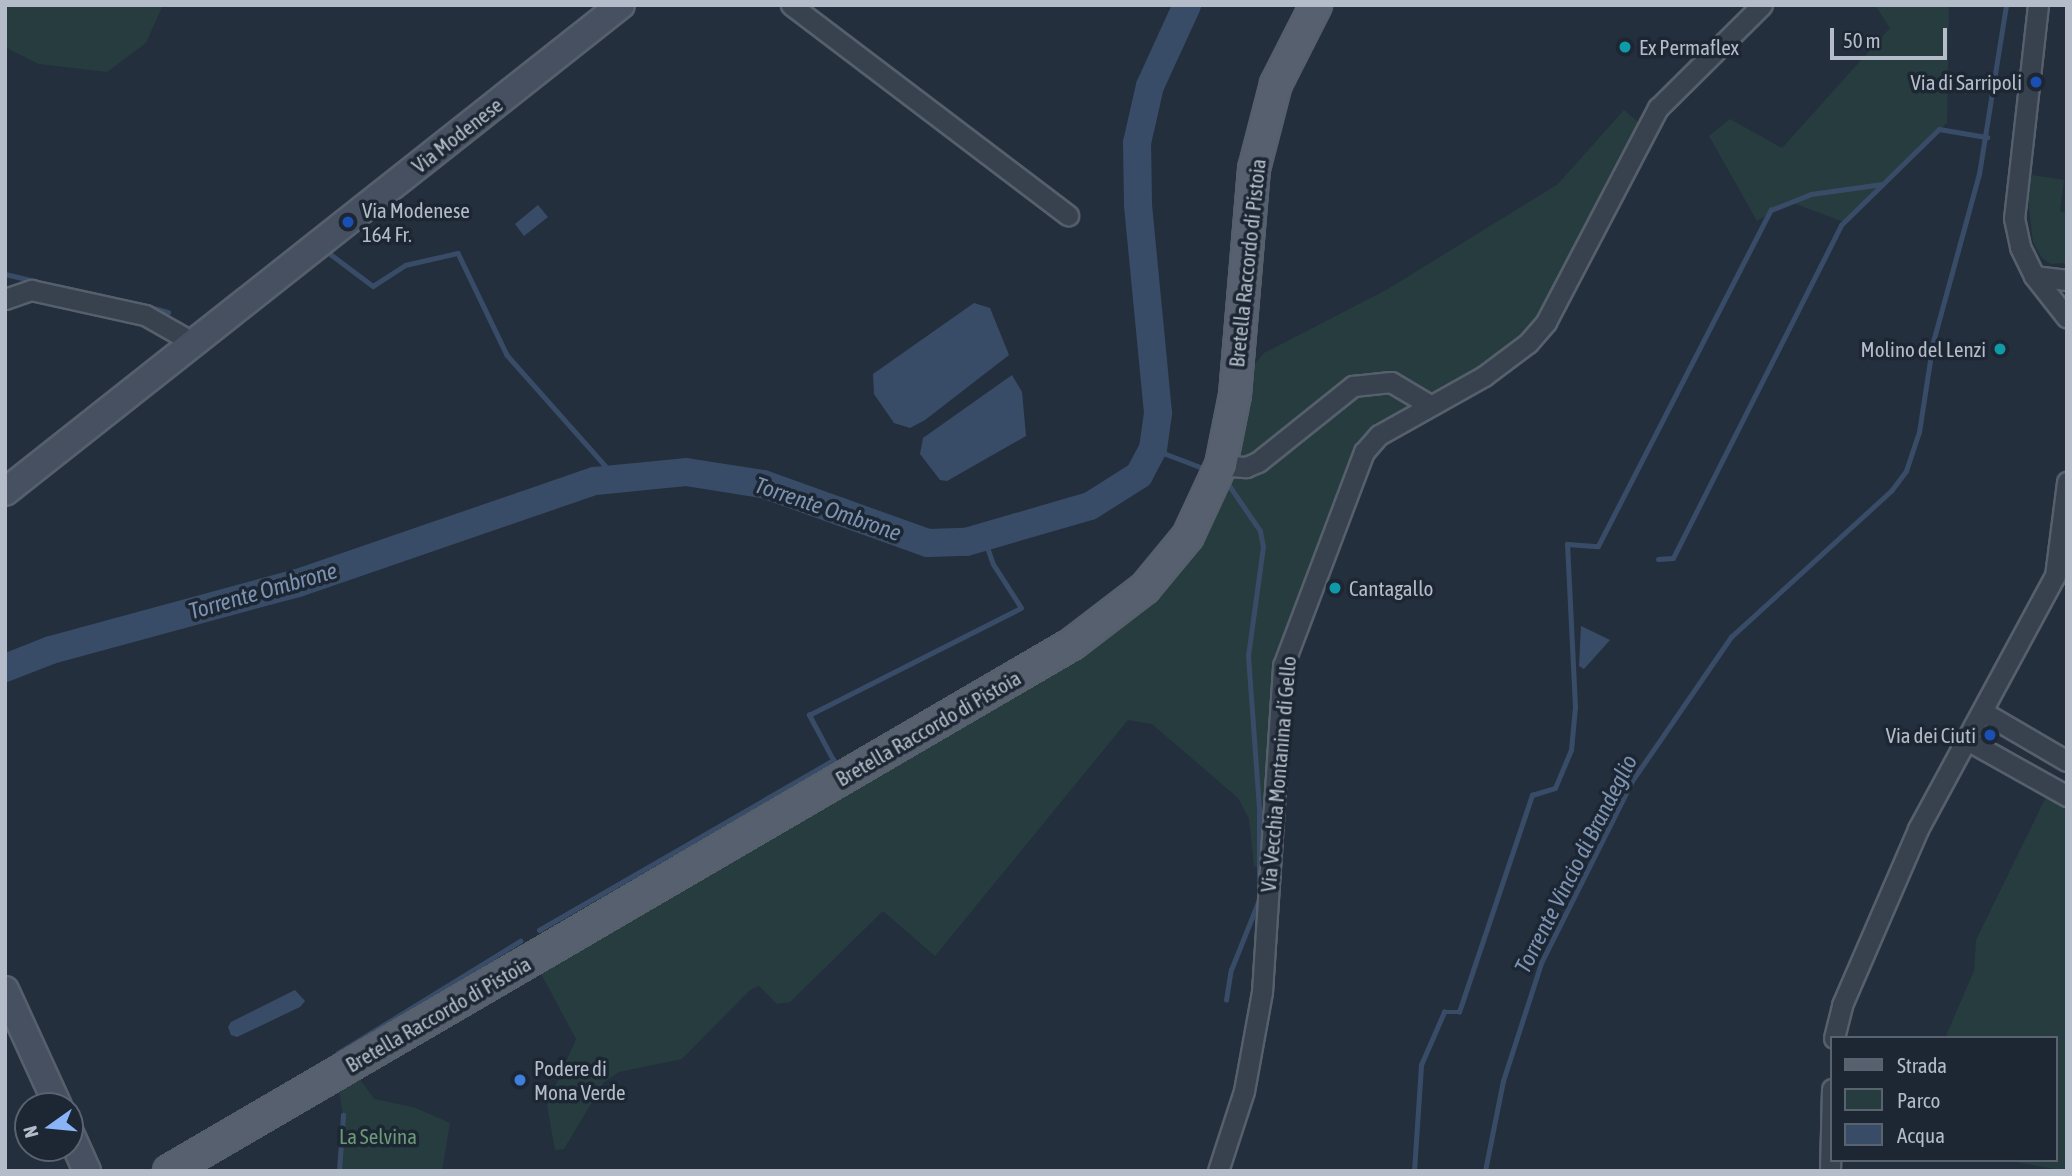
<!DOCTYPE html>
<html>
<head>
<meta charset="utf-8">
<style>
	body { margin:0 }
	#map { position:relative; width:2072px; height:1176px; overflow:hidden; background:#242f3e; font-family:"Asap Condensed",sans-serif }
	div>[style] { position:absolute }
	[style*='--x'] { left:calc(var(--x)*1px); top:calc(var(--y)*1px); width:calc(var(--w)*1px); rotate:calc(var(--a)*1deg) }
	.green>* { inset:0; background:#263c3f }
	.water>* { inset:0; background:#394c67 }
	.stream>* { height:4.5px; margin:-2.25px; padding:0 2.25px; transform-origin:2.25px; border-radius:2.25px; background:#394c67 }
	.river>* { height:28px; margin:-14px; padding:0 14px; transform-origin:14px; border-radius:14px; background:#394c67 }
	.roads { filter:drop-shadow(2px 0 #565f6c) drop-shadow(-2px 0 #565f6c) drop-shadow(0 2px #565f6c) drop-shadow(0 -2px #565f6c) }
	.street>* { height:19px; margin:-9.5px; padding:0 9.5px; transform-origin:9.5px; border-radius:9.5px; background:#38414e }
	.secondary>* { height:26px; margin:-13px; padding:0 13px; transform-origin:13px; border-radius:13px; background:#465061 }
	.primary>* { height:30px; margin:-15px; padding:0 15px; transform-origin:15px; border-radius:15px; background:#56606e }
	.dots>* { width:19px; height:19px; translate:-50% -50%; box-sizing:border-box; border:4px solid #1d2633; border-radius:50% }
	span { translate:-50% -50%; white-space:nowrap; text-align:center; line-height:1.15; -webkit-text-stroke:7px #1d2633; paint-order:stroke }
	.poi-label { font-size:21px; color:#b4bcc9 }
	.left { translate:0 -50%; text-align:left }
	.right { translate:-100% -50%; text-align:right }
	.street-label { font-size:21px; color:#b4bcc9 }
	.park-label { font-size:21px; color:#6b9a76 }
	.water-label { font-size:23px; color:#7c92b1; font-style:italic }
	.frame { position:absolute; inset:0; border:7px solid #b4bcc9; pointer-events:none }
	.legend { position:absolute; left:1830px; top:1036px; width:228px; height:126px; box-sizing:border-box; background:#1d2633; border:2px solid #59626f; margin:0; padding:9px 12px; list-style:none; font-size:21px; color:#b4bcc9 }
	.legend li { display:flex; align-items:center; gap:14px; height:35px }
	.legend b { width:35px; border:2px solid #59626f }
	.north { position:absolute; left:14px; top:1092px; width:70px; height:70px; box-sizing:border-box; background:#1d2633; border:2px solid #59626f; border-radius:50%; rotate:255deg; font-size:19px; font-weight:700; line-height:28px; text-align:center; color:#b4bcc9 }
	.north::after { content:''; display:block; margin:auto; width:24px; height:32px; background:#8ab4f8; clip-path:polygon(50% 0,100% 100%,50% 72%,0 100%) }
	.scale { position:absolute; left:1830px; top:28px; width:117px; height:32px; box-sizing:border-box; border:4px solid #b4bcc9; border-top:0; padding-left:9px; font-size:21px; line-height:24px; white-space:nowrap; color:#b4bcc9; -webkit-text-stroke:5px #1d2633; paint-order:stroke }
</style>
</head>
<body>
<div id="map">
	<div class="green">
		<div style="clip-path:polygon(5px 5px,163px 5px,146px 43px,107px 72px,39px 64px,5px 47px)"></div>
		<div style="clip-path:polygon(1875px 5px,1949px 5px,1947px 123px,1844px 222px,1790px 202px,1757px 221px,1709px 136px,1730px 119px,1782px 148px,1890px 28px)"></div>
		<div style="clip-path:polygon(1624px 110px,1644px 127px,1529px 339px,1362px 457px,1291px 642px,1271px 871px,1254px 866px,1249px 819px,1238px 798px,1152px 724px,1128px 720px,935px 956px,883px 911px,790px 1002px,777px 1004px,759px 986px,750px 990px,682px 1059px,619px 1072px,604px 1082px,564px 1149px,555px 1150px,547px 1105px,576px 1039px,538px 968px,1150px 596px,1252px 367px,1264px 353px,1388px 289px,1558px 184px)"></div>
		<div style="clip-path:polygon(2025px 174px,2064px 180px,2060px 211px,2067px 213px,2067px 263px,2051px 264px,2042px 258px,2033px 242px)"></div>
		<div style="clip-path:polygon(2047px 795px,2067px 807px,2066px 1171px,2004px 1160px,2056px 1160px,2056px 1038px,1945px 1038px,1974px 971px,1976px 940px)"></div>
		<div style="clip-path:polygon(350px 1065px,374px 1099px,413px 1107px,450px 1123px,442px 1171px,339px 1171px,343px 1115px,336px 1073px)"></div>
	</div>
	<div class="water">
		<div style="clip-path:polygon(538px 205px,548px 217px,524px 236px,515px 224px)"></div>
		<div style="clip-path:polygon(974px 303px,990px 308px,1009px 355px,925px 420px,910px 428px,894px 423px,874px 394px,873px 374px)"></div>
		<div style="clip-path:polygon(1012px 375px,1022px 392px,1026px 436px,947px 481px,940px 480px,920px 454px,923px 438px)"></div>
		<div style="clip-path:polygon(1581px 626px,1610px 640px,1584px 669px,1579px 666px)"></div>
		<div style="clip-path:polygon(295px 990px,305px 1001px,300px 1007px,237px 1037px,231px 1035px,228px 1027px,231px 1022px)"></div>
	</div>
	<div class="stream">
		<div style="--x:325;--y:250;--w:60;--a:36.9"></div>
		<div style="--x:373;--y:286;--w:38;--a:-33"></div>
		<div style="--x:405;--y:265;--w:54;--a:-12.8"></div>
		<div style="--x:458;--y:253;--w:113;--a:64.3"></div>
		<div style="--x:507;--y:355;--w:166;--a:48.4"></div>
		<div style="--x:5;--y:274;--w:31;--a:13"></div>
		<div style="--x:57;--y:286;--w:69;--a:12.6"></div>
		<div style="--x:146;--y:306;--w:23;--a:15"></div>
		<div style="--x:1153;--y:449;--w:53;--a:20.8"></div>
		<div style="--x:984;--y:537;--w:28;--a:71"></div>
		<div style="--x:1658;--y:559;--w:15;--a:-4"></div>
		<div style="--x:1673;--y:558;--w:373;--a:-63.2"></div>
		<div style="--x:1841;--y:225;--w:137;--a:-44.4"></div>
		<div style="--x:1939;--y:129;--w:49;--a:9.5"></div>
		<div style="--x:539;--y:930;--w:340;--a:-30"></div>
		<div style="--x:833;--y:760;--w:51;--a:-118.1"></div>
		<div style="--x:809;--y:715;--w:237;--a:-26.8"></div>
		<div style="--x:1021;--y:608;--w:50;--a:-122.7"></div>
		<div style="--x:1226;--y:1000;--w:30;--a:-81"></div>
		<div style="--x:1231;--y:970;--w:75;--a:-68.2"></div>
		<div style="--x:1259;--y:900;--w:91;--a:-90"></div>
		<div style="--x:1259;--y:809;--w:153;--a:-94.1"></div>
		<div style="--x:1248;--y:656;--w:110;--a:-82.2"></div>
		<div style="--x:1263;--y:547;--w:16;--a:-101"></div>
		<div style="--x:1260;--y:531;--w:58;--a:-124.5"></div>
		<div style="--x:336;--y:1060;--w:7;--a:-74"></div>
		<div style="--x:338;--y:1053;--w:214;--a:-31.6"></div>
		<div style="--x:339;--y:1171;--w:56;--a:-85.9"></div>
		<div style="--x:1414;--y:1171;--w:106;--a:-86.2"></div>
		<div style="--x:1421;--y:1065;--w:58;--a:-66.5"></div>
		<div style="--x:1444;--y:1012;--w:15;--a:0"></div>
		<div style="--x:1459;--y:1012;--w:229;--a:-71.4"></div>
		<div style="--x:1532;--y:795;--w:24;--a:-17"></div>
		<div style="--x:1555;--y:788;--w:41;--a:-67.2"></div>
		<div style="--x:1571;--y:750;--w:43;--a:-84.7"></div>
		<div style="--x:1575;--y:707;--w:163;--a:-92.8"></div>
		<div style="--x:1567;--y:544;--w:31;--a:4"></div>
		<div style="--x:1598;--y:546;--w:378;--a:-62.8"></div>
		<div style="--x:1771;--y:210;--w:43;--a:-21.8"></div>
		<div style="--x:1811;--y:194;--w:72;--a:-8"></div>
		<div style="--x:1485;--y:1171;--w:92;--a:-78.7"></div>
		<div style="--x:1503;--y:1081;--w:124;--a:-72.1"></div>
		<div style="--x:1541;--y:963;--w:203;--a:-63.4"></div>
		<div style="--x:1632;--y:781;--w:175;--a:-55.5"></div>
		<div style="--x:1731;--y:637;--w:217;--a:-42.4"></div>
		<div style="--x:1891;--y:491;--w:25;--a:-53"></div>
		<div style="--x:1906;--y:471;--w:41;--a:-71.6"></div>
		<div style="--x:1919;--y:432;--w:91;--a:-81.2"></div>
		<div style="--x:1933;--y:342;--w:174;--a:-74.7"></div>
		<div style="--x:1979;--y:174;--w:171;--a:-80.9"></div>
	</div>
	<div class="river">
		<div style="--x:5;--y:668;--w:49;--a:-21.4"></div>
		<div style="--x:51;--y:650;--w:256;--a:-15.2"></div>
		<div style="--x:298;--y:583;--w:314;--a:-19"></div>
		<div style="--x:595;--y:481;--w:91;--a:-5.6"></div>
		<div style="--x:686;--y:472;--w:78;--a:8.9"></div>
		<div style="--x:763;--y:484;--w:175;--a:19.7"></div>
		<div style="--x:928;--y:543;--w:38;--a:-2"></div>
		<div style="--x:966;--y:542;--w:129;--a:-16.2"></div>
		<div style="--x:1090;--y:506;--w:58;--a:-32.3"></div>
		<div style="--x:1139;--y:475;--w:30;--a:-62"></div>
		<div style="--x:1153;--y:449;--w:36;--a:-82"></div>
		<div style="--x:1158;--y:413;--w:210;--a:-95.5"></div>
		<div style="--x:1138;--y:204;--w:61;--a:-90.9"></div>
		<div style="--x:1137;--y:143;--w:58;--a:-77.2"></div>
		<div style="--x:1150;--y:86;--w:89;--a:-65.4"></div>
	</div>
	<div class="roads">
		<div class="street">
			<div style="--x:791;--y:5;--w:348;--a:37.2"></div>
			<div style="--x:2038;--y:5;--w:214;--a:96.4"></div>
			<div style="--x:2014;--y:218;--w:30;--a:78"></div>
			<div style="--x:2020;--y:247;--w:32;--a:64"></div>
			<div style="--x:2034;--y:276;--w:53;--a:51.8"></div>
			<div style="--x:2034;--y:276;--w:33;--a:7"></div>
			<div style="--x:5;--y:299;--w:28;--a:-19"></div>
			<div style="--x:31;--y:290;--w:117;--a:12.4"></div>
			<div style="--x:145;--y:315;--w:56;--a:29.7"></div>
			<div style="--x:1221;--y:465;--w:25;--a:5"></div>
			<div style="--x:1246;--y:467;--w:13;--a:-23"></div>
			<div style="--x:1258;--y:462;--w:122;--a:-38.7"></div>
			<div style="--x:1353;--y:386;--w:38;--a:-6"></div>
			<div style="--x:1391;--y:382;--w:43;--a:30.7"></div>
			<div style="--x:1983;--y:712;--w:97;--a:30.3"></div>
			<div style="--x:1967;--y:740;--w:115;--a:29.2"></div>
			<div style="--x:1834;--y:1038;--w:34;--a:-76"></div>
			<div style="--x:1842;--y:1005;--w:192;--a:-66.6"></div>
			<div style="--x:1918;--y:829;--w:288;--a:-61.6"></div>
			<div style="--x:2055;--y:576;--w:95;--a:-82.7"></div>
			<div style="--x:1218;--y:1171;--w:84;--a:-72"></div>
			<div style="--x:1244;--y:1091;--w:101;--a:-79.7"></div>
			<div style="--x:1262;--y:992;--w:327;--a:-86.3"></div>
			<div style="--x:1283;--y:666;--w:229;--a:-69.3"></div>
			<div style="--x:1364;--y:452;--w:23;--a:-49"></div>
			<div style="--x:1379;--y:435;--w:120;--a:-29.3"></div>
			<div style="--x:1484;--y:376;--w:55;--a:-36.9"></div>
			<div style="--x:1528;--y:343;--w:28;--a:-49"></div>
			<div style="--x:1546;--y:322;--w:242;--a:-62.4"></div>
			<div style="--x:1658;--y:108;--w:146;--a:-44.7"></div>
			<div style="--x:1830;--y:1171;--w:82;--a:-88.6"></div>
		</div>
		<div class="secondary">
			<div style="--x:5;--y:492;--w:785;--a:-38.33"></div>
			<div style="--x:5;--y:990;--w:128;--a:65.4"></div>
			<div style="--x:70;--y:1133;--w:42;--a:65.9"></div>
		</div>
		<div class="primary">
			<div style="--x:169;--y:1171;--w:1046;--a:-30.27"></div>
			<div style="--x:1072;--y:644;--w:92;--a:-37.5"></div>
			<div style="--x:1145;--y:588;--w:67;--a:-50.4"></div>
			<div style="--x:1188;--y:536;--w:78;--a:-65.1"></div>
			<div style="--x:1221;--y:465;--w:71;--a:-78.7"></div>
			<div style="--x:1235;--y:395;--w:227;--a:-85.2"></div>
			<div style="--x:1254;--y:169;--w:88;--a:-75.5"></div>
			<div style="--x:1276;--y:84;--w:89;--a:-63.1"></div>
		</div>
	</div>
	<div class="dots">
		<div style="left:1625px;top:47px;background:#0f9aa8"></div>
		<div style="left:2036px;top:82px;background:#1a4fb4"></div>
		<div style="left:348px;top:222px;background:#1a4fb4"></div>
		<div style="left:2000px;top:349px;background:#0f9aa8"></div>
		<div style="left:1335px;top:588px;background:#0f9aa8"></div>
		<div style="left:1990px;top:735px;background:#1a4fb4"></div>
		<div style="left:520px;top:1080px;background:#3f7fe0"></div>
	</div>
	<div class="poi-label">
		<span class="left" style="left:1639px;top:47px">Ex Permaflex</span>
		<span class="right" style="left:2022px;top:82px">Via di Sarripoli</span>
		<span class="left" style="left:362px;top:222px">Via Modenese<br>164 Fr.</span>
		<span class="right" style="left:1986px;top:349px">Molino del Lenzi</span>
		<span class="left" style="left:1349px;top:588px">Cantagallo</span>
		<span class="right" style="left:1976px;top:735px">Via dei Ciuti</span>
		<span class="left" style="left:534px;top:1080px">Podere di<br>Mona Verde</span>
	</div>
	<div class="street-label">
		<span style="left:457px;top:135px;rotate:-38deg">Via Modenese</span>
		<span style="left:1247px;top:263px;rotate:-84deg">Bretella Raccordo di Pistoia</span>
		<span style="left:928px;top:728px;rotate:-30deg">Bretella Raccordo di Pistoia</span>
		<span style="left:1278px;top:774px;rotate:-85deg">Via Vecchia Montanina di Gello</span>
		<span style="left:438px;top:1014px;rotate:-30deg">Bretella Raccordo di Pistoia</span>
	</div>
	<div class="park-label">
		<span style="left:378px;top:1136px">La Selvina</span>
	</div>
	<div class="water-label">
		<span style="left:828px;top:509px;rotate:19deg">Torrente Ombrone</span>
		<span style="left:263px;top:591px;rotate:-16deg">Torrente Ombrone</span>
		<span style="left:1576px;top:864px;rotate:-63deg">Torrente Vincio di Brandeglio</span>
	</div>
	<div class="frame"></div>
	<ul class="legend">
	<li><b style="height:9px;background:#56606e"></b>Strada</li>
	<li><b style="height:19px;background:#263c3f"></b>Parco</li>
	<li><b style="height:19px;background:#394c67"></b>Acqua</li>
	</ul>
	<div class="north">N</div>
	<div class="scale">50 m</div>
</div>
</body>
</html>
